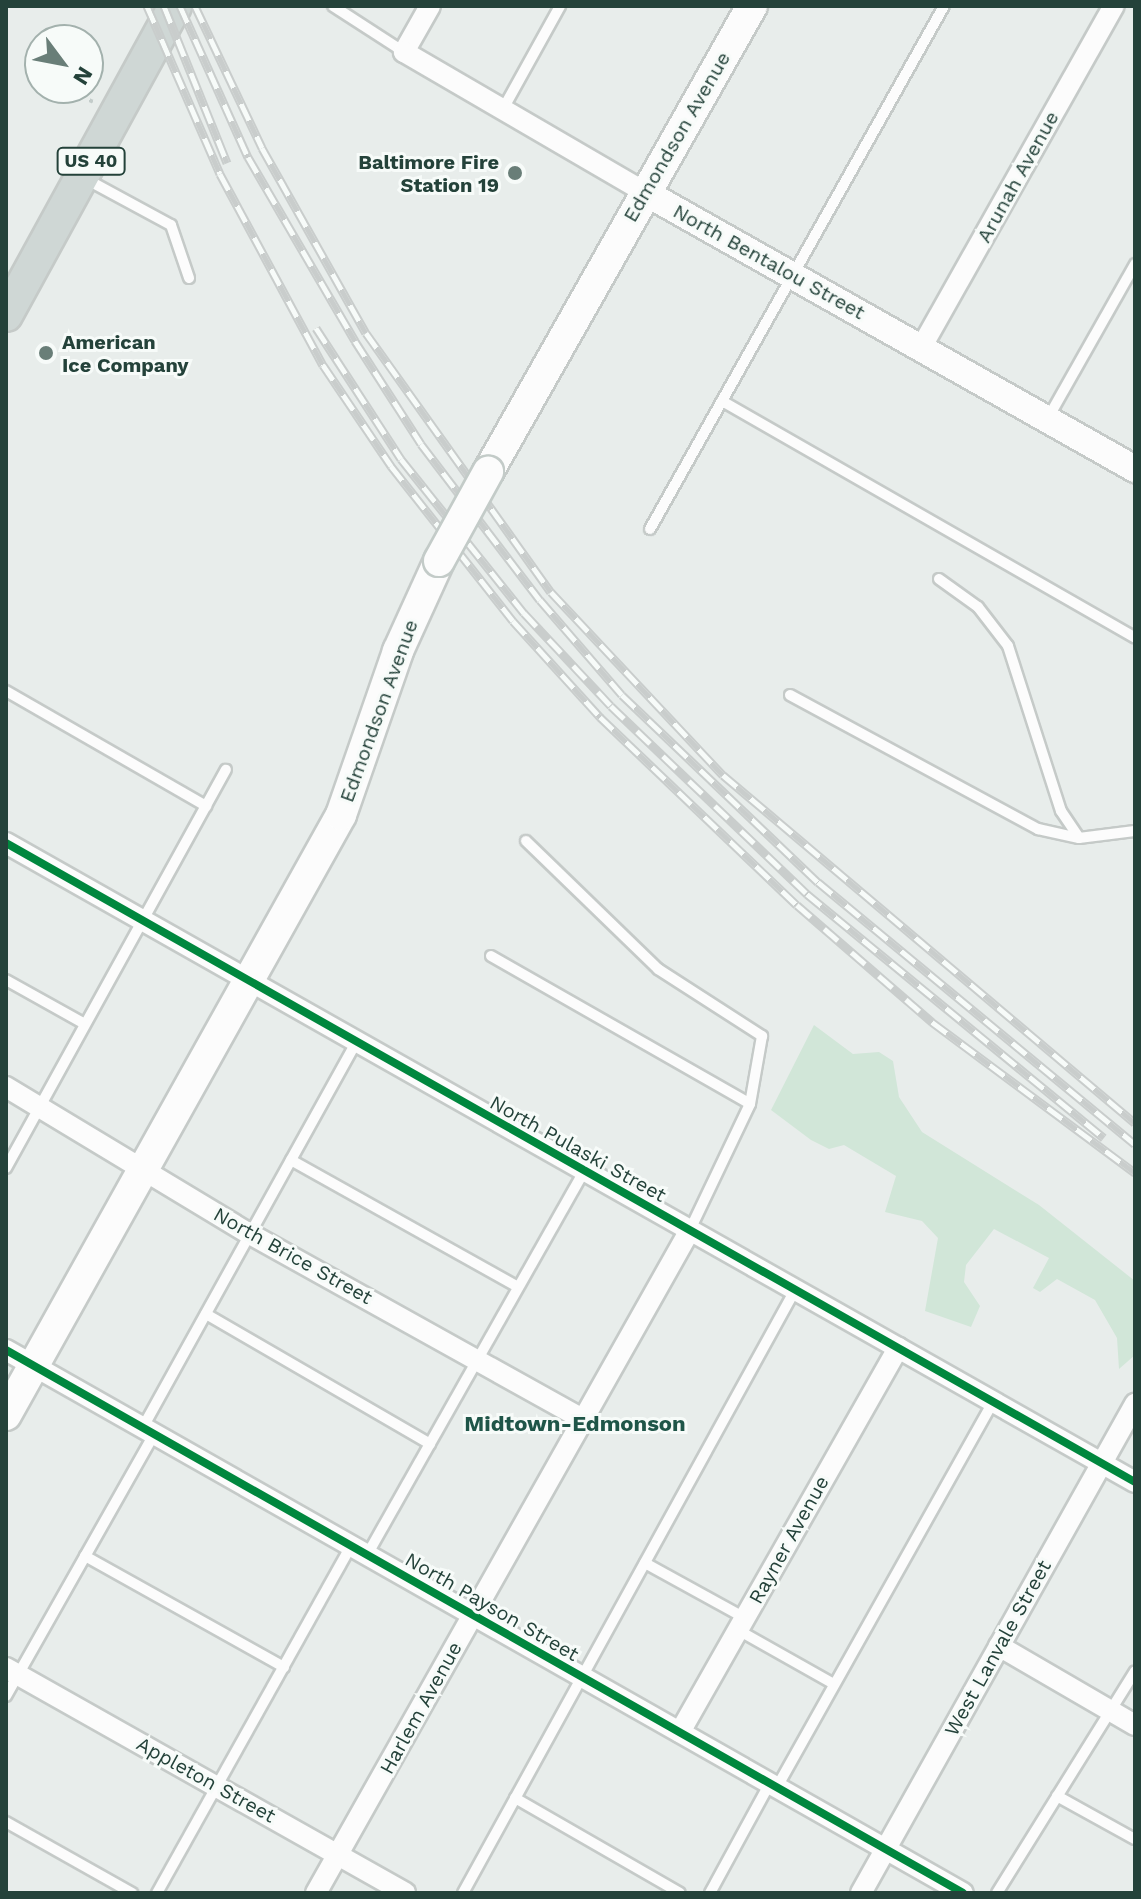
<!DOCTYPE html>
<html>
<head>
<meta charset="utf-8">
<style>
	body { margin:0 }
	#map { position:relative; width:1141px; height:1899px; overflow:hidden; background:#e8edeb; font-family:"Work Sans",sans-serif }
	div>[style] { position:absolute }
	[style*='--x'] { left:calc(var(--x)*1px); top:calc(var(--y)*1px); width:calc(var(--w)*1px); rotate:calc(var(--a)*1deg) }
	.green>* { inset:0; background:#d1e6d8 }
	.path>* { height:4px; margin-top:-2px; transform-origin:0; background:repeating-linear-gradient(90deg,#c3ccca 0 4px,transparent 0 10px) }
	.roads { filter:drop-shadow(2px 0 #c5cac8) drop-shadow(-2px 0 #c5cac8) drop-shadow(0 2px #c5cac8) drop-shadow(0 -2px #c5cac8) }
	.service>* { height:10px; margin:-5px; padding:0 5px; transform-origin:5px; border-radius:5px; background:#fcfcfc }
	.minor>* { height:20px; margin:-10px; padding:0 10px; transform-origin:10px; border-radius:10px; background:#fcfcfc }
	.tertiary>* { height:26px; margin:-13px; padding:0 13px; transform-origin:13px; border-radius:13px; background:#fcfcfc }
	.secondary>* { height:30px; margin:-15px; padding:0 15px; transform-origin:15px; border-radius:15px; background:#fcfcfc }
	.primary>* { height:32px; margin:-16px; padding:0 16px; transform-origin:16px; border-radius:16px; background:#cfd7d5 }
	.rail>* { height:9px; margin-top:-4.5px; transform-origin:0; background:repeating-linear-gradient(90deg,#f7fbf9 0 18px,#c9cdcc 0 36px); box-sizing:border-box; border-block:2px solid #c9cdcc }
	.bridges { filter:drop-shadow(2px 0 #c3cbc8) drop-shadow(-2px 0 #c3cbc8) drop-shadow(0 2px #c3cbc8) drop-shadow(0 -2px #c3cbc8) }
	.secondary-bridge>* { height:30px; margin:-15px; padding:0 15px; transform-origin:15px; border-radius:15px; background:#fcfcfc }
	.cycleway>* { height:8px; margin:-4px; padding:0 4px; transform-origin:4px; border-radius:4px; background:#00873e }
	.dots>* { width:22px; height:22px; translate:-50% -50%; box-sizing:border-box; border:4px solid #f7fbf9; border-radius:50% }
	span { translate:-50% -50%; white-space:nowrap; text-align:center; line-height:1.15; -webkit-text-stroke:6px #f7fbf9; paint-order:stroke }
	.shield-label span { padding:2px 6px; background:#f7fbf9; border:2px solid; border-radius:6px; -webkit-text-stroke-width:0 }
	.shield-label { font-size:18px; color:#24423a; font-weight:700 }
	.street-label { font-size:20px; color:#24423a }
	.poi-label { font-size:20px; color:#24423a; font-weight:700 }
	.right { translate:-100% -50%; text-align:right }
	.left { translate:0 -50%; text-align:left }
	.neighbourhood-label { font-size:22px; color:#1f5548; font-weight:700 }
	.frame { position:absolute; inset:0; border:8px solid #24423a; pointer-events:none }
	.north { position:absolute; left:24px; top:24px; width:80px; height:80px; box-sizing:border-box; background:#f7fbf9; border:2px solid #a3b1ad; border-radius:50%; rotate:122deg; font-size:22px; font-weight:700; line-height:32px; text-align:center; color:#24423a }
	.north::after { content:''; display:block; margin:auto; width:28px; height:36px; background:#697e78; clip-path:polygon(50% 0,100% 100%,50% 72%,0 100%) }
</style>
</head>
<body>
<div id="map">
	<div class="green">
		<div style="clip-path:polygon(814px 1025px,853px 1054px,879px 1052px,893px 1061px,899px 1097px,922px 1132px,1039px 1205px,1135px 1281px,1135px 1355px,1119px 1369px,1117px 1338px,1095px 1300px,1057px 1279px,1040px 1292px,1033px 1288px,1049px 1258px,994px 1229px,966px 1265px,964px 1282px,980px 1306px,971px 1327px,925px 1311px,938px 1238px,922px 1221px,885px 1212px,896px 1176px,844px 1145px,829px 1149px,811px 1140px,771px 1110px)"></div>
	</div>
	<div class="path">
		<div style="--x:71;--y:92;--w:24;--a:24"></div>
	</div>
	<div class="roads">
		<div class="service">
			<div style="--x:333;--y:6;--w:85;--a:32.9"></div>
			<div style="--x:503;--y:109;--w:118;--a:-61"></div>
			<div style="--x:84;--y:178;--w:99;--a:28.4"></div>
			<div style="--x:171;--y:225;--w:56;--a:71.2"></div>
			<div style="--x:722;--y:401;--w:476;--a:29.8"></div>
			<div style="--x:1048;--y:418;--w:177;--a:-60.5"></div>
			<div style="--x:650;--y:529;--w:600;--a:-60.66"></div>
			<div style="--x:939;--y:579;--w:48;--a:35.7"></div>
			<div style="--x:978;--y:607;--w:49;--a:52.4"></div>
			<div style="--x:1008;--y:646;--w:173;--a:72.2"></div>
			<div style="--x:1061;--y:811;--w:32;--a:56"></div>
			<div style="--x:6;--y:691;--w:231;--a:29.9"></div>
			<div style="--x:790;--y:695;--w:282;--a:28.4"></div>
			<div style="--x:1038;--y:829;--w:42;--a:12.4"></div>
			<div style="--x:1079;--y:838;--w:56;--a:-7.1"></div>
			<div style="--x:526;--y:841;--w:184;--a:44.1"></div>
			<div style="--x:658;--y:969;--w:124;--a:32.8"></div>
			<div style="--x:762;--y:1036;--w:69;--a:100"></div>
			<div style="--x:750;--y:1104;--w:140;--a:115.5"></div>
			<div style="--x:491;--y:956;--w:298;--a:29.7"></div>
			<div style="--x:6;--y:980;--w:90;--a:29.1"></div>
			<div style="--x:291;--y:1160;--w:260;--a:29.2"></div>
			<div style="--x:6;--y:1168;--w:455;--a:-61.1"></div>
			<div style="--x:206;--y:1314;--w:259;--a:30.1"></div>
			<div style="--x:143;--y:1427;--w:440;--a:-61"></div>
			<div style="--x:367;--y:1555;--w:441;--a:-60.5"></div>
			<div style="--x:85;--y:1556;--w:228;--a:29.2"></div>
			<div style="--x:645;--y:1563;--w:114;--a:28.8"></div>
			<div style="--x:738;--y:1630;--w:110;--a:29.4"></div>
			<div style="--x:6;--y:1696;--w:301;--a:-60.5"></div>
			<div style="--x:777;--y:1787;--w:441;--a:-60.7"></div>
			<div style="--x:1057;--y:1796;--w:89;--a:28.9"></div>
			<div style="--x:515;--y:1798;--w:190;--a:29.9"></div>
			<div style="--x:6;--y:1822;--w:145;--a:29.4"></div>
			<div style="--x:157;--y:1893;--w:398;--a:-60.8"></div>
			<div style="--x:463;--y:1893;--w:688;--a:-61.16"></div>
			<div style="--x:710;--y:1893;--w:125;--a:-61.4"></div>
			<div style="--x:997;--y:1893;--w:261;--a:-58.1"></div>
		</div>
		<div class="minor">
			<div style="--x:430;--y:6;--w:53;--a:119.5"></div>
			<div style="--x:404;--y:52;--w:280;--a:30.2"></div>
			<div style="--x:921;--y:348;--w:393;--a:-60.6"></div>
			<div style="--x:6;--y:843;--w:1297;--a:29.51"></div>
			<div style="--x:6;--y:1087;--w:285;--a:31.1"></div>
			<div style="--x:250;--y:1234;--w:381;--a:29.1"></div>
			<div style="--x:6;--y:1350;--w:1100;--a:29.57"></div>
			<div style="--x:999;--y:1646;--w:157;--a:30.2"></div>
			<div style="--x:6;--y:1668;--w:458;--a:29.4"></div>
			<div style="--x:680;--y:1732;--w:442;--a:-60.4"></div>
			<div style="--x:316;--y:1893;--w:761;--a:-60.57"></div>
			<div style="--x:861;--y:1893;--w:561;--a:-60.74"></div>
		</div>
		<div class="tertiary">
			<div style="--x:646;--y:193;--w:562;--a:29.44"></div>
		</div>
		<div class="secondary">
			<div style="--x:488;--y:472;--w:536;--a:-60.47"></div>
			<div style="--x:6;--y:1415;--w:687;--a:-60.82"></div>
			<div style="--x:341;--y:815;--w:174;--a:-70.8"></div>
			<div style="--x:398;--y:651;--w:99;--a:-65.5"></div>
		</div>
		<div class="primary">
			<div style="--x:6;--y:315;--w:352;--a:-61.3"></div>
		</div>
	</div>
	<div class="rail">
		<div style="--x:147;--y:6;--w:183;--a:66.5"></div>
		<div style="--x:220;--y:174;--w:217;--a:61.7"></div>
		<div style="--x:323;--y:365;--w:122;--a:56"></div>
		<div style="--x:391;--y:466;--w:197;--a:51.8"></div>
		<div style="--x:513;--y:621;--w:130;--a:47.8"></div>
		<div style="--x:600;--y:717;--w:272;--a:43.7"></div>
		<div style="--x:797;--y:905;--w:179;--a:40.9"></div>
		<div style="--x:932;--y:1022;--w:253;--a:36.6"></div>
		<div style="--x:164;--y:6;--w:169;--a:68.1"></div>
		<div style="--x:180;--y:6;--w:166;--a:65.8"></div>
		<div style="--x:248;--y:157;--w:213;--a:59.8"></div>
		<div style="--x:355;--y:341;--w:122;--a:57.3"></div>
		<div style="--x:421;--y:444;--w:196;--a:52.7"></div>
		<div style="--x:540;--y:600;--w:125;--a:49.2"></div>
		<div style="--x:622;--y:695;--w:271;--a:43.7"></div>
		<div style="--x:818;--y:882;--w:411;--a:39.6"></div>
		<div style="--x:195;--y:6;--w:157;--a:64.7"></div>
		<div style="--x:262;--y:148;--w:212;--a:60.7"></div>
		<div style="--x:366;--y:333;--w:318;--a:54.5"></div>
		<div style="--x:551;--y:592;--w:251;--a:46.8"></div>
		<div style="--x:723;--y:775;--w:539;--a:40.19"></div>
		<div style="--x:316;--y:328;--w:156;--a:57"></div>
		<div style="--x:401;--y:459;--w:197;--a:51.4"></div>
		<div style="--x:524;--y:613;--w:127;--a:46.9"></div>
		<div style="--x:611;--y:706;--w:272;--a:43.8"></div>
		<div style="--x:807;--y:894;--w:384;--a:39.4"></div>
	</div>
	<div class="bridges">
		<div class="secondary-bridge">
			<div style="--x:439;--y:561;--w:102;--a:-61.2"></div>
		</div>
	</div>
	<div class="cycleway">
		<div style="--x:6;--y:843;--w:1297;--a:29.51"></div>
		<div style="--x:6;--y:1350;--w:1100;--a:29.57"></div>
	</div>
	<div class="dots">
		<div style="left:515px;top:173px;background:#697e78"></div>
		<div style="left:46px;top:353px;background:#697e78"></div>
	</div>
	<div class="shield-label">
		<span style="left:91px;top:161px">US 40</span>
	</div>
	<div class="street-label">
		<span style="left:677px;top:137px;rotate:-60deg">Edmondson Avenue</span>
		<span style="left:1018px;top:177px;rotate:-61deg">Arunah Avenue</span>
		<span style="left:769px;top:262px;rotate:29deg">North Bentalou Street</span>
		<span style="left:379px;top:711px;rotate:-70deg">Edmondson Avenue</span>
		<span style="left:578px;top:1149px;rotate:29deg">North Pulaski Street</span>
		<span style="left:293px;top:1256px;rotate:29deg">North Brice Street</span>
		<span style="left:789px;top:1540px;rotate:-61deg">Rayner Avenue</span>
		<span style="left:492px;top:1607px;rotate:30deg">North Payson Street</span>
		<span style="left:998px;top:1648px;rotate:-61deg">West Lanvale Street</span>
		<span style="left:421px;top:1708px;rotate:-61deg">Harlem Avenue</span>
		<span style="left:206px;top:1780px;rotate:29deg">Appleton Street</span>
	</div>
	<div class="poi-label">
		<span class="right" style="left:499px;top:174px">Baltimore Fire<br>Station 19</span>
		<span class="left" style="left:62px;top:354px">American<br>Ice Company</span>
	</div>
	<div class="neighbourhood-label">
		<span style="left:575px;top:1424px">Midtown-Edmonson</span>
	</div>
	<div class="frame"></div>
	<div class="north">N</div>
</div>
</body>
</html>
